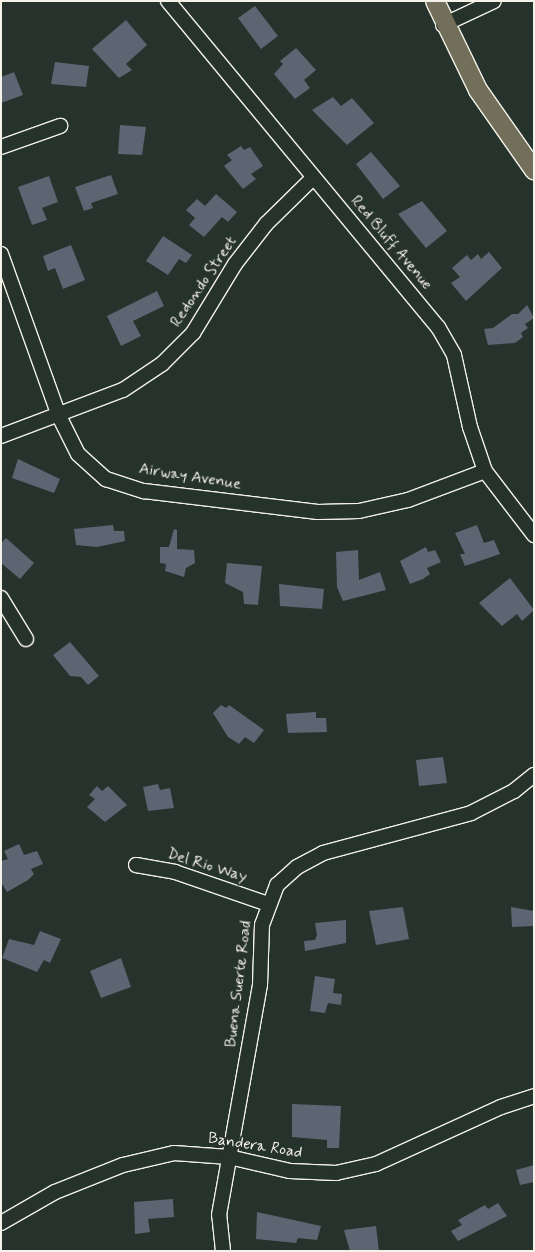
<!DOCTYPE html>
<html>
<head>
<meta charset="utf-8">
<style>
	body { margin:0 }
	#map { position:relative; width:535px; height:1252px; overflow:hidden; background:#26332d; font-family:Mynerve,sans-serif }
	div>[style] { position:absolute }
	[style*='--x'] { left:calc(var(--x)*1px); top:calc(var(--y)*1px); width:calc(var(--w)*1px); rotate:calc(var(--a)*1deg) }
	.building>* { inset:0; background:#5d6472 }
	.roads { filter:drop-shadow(1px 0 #f4f1e8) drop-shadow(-1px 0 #f4f1e8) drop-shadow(0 1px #f4f1e8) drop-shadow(0 -1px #f4f1e8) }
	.minor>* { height:14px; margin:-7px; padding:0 7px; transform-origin:7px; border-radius:7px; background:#26332d }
	.major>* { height:18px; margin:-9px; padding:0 9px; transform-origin:9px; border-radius:9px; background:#716e59 }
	span { translate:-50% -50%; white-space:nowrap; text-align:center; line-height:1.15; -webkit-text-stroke:4px #26332d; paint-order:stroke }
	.street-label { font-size:16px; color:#f4f1e8 }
	.frame { position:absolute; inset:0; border:2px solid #f4f1e8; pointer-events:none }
</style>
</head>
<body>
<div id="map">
	<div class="building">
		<div style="clip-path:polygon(255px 6px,278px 36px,261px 49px,238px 18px)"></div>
		<div style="clip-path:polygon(126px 20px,147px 45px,126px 64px,132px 70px,119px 78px,92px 49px)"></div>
		<div style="clip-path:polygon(296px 48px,316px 70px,304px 80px,310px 88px,295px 99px,274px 74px,283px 64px,280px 61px)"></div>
		<div style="clip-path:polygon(55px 62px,89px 66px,86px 87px,51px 84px)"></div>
		<div style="clip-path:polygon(14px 72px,23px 95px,1px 103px,1px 77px)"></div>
		<div style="clip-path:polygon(333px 97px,341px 106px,352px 98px,374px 123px,347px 145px,312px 110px)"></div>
		<div style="clip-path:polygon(120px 125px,146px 127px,142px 155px,118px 154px)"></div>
		<div style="clip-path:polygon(241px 146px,244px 150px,250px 147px,263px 166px,251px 174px,256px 179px,243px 189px,224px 166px,232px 160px,227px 155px)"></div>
		<div style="clip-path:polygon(371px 152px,400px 186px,383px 199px,356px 164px)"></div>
		<div style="clip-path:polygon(111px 175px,118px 194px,91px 203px,93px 208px,84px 211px,75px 187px)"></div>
		<div style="clip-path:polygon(49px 176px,58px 202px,42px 208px,47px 220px,32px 225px,18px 187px)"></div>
		<div style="clip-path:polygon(216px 194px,237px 212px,228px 222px,222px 217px,204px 237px,189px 225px,195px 218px,186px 210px,197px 199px,205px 206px)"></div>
		<div style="clip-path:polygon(422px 201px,447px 231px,426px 248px,398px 214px)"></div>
		<div style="clip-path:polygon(163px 236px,192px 255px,186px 263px,179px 259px,168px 275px,146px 261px)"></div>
		<div style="clip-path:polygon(71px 245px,85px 280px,63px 289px,55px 268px,48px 271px,43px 256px)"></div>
		<div style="clip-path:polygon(489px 252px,502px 268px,466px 301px,451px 283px,460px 277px,452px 268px,467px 255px,471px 260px,478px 254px,481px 259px)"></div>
		<div style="clip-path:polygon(157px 291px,164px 306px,133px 321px,141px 336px,121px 346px,107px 316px)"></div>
		<div style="clip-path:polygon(527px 305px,534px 318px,525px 324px,528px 328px,521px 333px,523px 337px,515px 343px,488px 345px,484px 329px,493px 328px,512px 314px,518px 314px)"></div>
		<div style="clip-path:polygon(18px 459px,60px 479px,54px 493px,12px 478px)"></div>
		<div style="clip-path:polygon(113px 525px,114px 531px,124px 531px,125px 541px,97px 547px,76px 545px,74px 529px)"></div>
		<div style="clip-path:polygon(477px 525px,484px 543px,494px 540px,500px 554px,465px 566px,460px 554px,465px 554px,455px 533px)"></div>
		<div style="clip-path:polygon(174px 529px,177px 530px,177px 549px,194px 550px,195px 563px,186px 568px,184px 577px,165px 571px,166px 564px,160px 563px,160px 547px,169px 547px)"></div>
		<div style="clip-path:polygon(6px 538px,34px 563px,20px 579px,1px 563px,1px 543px)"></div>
		<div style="clip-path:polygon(426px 547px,428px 552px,435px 550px,441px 562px,427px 568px,430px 574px,423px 579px,410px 584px,400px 561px)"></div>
		<div style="clip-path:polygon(358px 550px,359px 580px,380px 572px,386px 590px,343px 601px,337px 587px,336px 552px)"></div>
		<div style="clip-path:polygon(227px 563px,262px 566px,258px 605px,244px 604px,243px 592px,225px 583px)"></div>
		<div style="clip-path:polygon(510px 578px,534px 610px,522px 621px,517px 614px,502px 626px,479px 603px)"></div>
		<div style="clip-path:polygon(279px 584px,324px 589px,322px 609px,280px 606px)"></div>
		<div style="clip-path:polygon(70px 642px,99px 676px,88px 685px,81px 677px,70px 676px,53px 655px)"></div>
		<div style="clip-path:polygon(221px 705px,226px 708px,229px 705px,264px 730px,254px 743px,245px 737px,239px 744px,228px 737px,213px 713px)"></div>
		<div style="clip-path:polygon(316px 712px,316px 718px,326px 718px,327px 732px,288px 733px,286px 714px)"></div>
		<div style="clip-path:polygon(443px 757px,447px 783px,419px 786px,416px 760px)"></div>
		<div style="clip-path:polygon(158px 784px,160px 790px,170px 788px,174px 808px,148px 811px,143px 787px)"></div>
		<div style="clip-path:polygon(97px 786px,102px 791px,108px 786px,127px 805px,105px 822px,87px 807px,95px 799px,89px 795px)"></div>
		<div style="clip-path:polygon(19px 844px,24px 855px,37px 851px,43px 864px,31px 869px,34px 874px,28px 880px,7px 892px,1px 882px,1px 861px,8px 859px,4px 851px)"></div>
		<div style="clip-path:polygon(403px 907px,409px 939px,376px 945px,369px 911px)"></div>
		<div style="clip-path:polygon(511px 907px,534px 911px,534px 926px,512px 927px)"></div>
		<div style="clip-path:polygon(346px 920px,346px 943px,305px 951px,304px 941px,315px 940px,317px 935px,315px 923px)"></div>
		<div style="clip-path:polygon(40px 931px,61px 939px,50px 963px,44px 960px,37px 972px,2px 958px,9px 939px,34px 945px)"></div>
		<div style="clip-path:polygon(121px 958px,131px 987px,101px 998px,90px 971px)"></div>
		<div style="clip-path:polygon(315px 976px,335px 979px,333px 993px,342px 994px,341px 1005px,328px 1003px,325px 1013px,310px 1011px)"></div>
		<div style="clip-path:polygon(292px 1104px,341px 1106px,339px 1148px,327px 1148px,327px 1140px,292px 1137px)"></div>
		<div style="clip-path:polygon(534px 1165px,534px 1182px,520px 1185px,516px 1170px)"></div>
		<div style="clip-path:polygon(173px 1199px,174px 1217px,148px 1219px,150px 1232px,135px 1234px,134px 1202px)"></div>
		<div style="clip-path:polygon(498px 1203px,507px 1216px,458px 1241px,451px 1231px,462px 1225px,458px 1220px,485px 1205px,488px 1209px)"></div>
		<div style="clip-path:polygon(257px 1212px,321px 1226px,317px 1240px,298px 1238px,296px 1243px,256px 1239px)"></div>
		<div style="clip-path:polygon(376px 1226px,379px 1251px,350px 1251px,344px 1230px)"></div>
	</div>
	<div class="roads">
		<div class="minor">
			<div style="--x:168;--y:1;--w:423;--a:50.4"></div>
			<div style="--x:438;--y:327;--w:32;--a:60"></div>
			<div style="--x:454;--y:355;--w:74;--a:77.5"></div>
			<div style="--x:470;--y:427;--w:46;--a:71.2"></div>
			<div style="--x:485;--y:471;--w:81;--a:52.6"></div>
			<div style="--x:443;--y:25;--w:56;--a:-25.2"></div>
			<div style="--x:1;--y:147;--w:63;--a:-19.6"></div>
			<div style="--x:1;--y:254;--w:172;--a:70.3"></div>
			<div style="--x:59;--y:416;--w:42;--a:63.4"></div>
			<div style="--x:78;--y:454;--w:38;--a:42"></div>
			<div style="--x:106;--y:479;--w:40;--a:18"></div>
			<div style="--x:144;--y:491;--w:175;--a:6.9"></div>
			<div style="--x:318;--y:512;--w:41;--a:-1.4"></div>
			<div style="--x:359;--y:511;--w:50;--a:-12.7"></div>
			<div style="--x:408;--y:500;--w:82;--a:-20.6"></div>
			<div style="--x:1;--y:436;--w:130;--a:-20.7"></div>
			<div style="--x:123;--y:390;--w:47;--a:-33.7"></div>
			<div style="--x:162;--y:364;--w:44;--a:-45"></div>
			<div style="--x:193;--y:333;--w:81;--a:-58.7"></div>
			<div style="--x:235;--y:264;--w:51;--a:-52.2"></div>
			<div style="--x:266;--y:224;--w:66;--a:-44.4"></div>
			<div style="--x:1;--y:598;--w:48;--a:58.6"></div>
			<div style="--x:136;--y:865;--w:40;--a:10"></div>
			<div style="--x:175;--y:872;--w:98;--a:19"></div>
			<div style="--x:1;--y:1223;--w:62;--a:-29.9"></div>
			<div style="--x:55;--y:1192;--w:73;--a:-21.7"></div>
			<div style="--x:123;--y:1165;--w:52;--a:-13.2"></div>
			<div style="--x:174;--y:1153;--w:55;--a:4.2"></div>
			<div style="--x:229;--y:1157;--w:63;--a:12.9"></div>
			<div style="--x:290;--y:1171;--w:46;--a:2.5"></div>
			<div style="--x:336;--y:1173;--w:41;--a:-12.7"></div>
			<div style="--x:376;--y:1164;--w:137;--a:-24.5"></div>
			<div style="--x:501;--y:1107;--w:35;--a:-18"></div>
			<div style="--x:223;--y:1251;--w:36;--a:-96"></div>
			<div style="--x:219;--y:1215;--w:234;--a:-79.9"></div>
			<div style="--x:260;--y:985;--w:60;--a:-88.1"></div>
			<div style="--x:262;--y:925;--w:43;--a:-69.4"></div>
			<div style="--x:277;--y:885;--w:27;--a:-42"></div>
			<div style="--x:297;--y:867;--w:30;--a:-28"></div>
			<div style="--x:323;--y:853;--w:153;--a:-15.1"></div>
			<div style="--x:471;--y:813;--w:48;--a:-27.1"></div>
			<div style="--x:514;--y:791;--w:26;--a:-39"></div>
		</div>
		<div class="major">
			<div style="--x:435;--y:1;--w:99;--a:64.2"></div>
			<div style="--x:478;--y:90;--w:98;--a:55"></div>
		</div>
	</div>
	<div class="street-label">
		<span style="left:391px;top:243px;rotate:50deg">Red Bluff Avenue</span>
		<span style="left:204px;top:282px;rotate:-56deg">Redondo Street</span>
		<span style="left:190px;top:477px;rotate:9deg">Airway Avenue</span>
		<span style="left:207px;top:866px;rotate:17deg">Del Rio Way</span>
		<span style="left:239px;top:984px;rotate:-83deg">Buena Suerte Road</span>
		<span style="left:255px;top:1146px;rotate:9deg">Bandera Road</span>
	</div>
	<div class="frame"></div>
</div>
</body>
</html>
